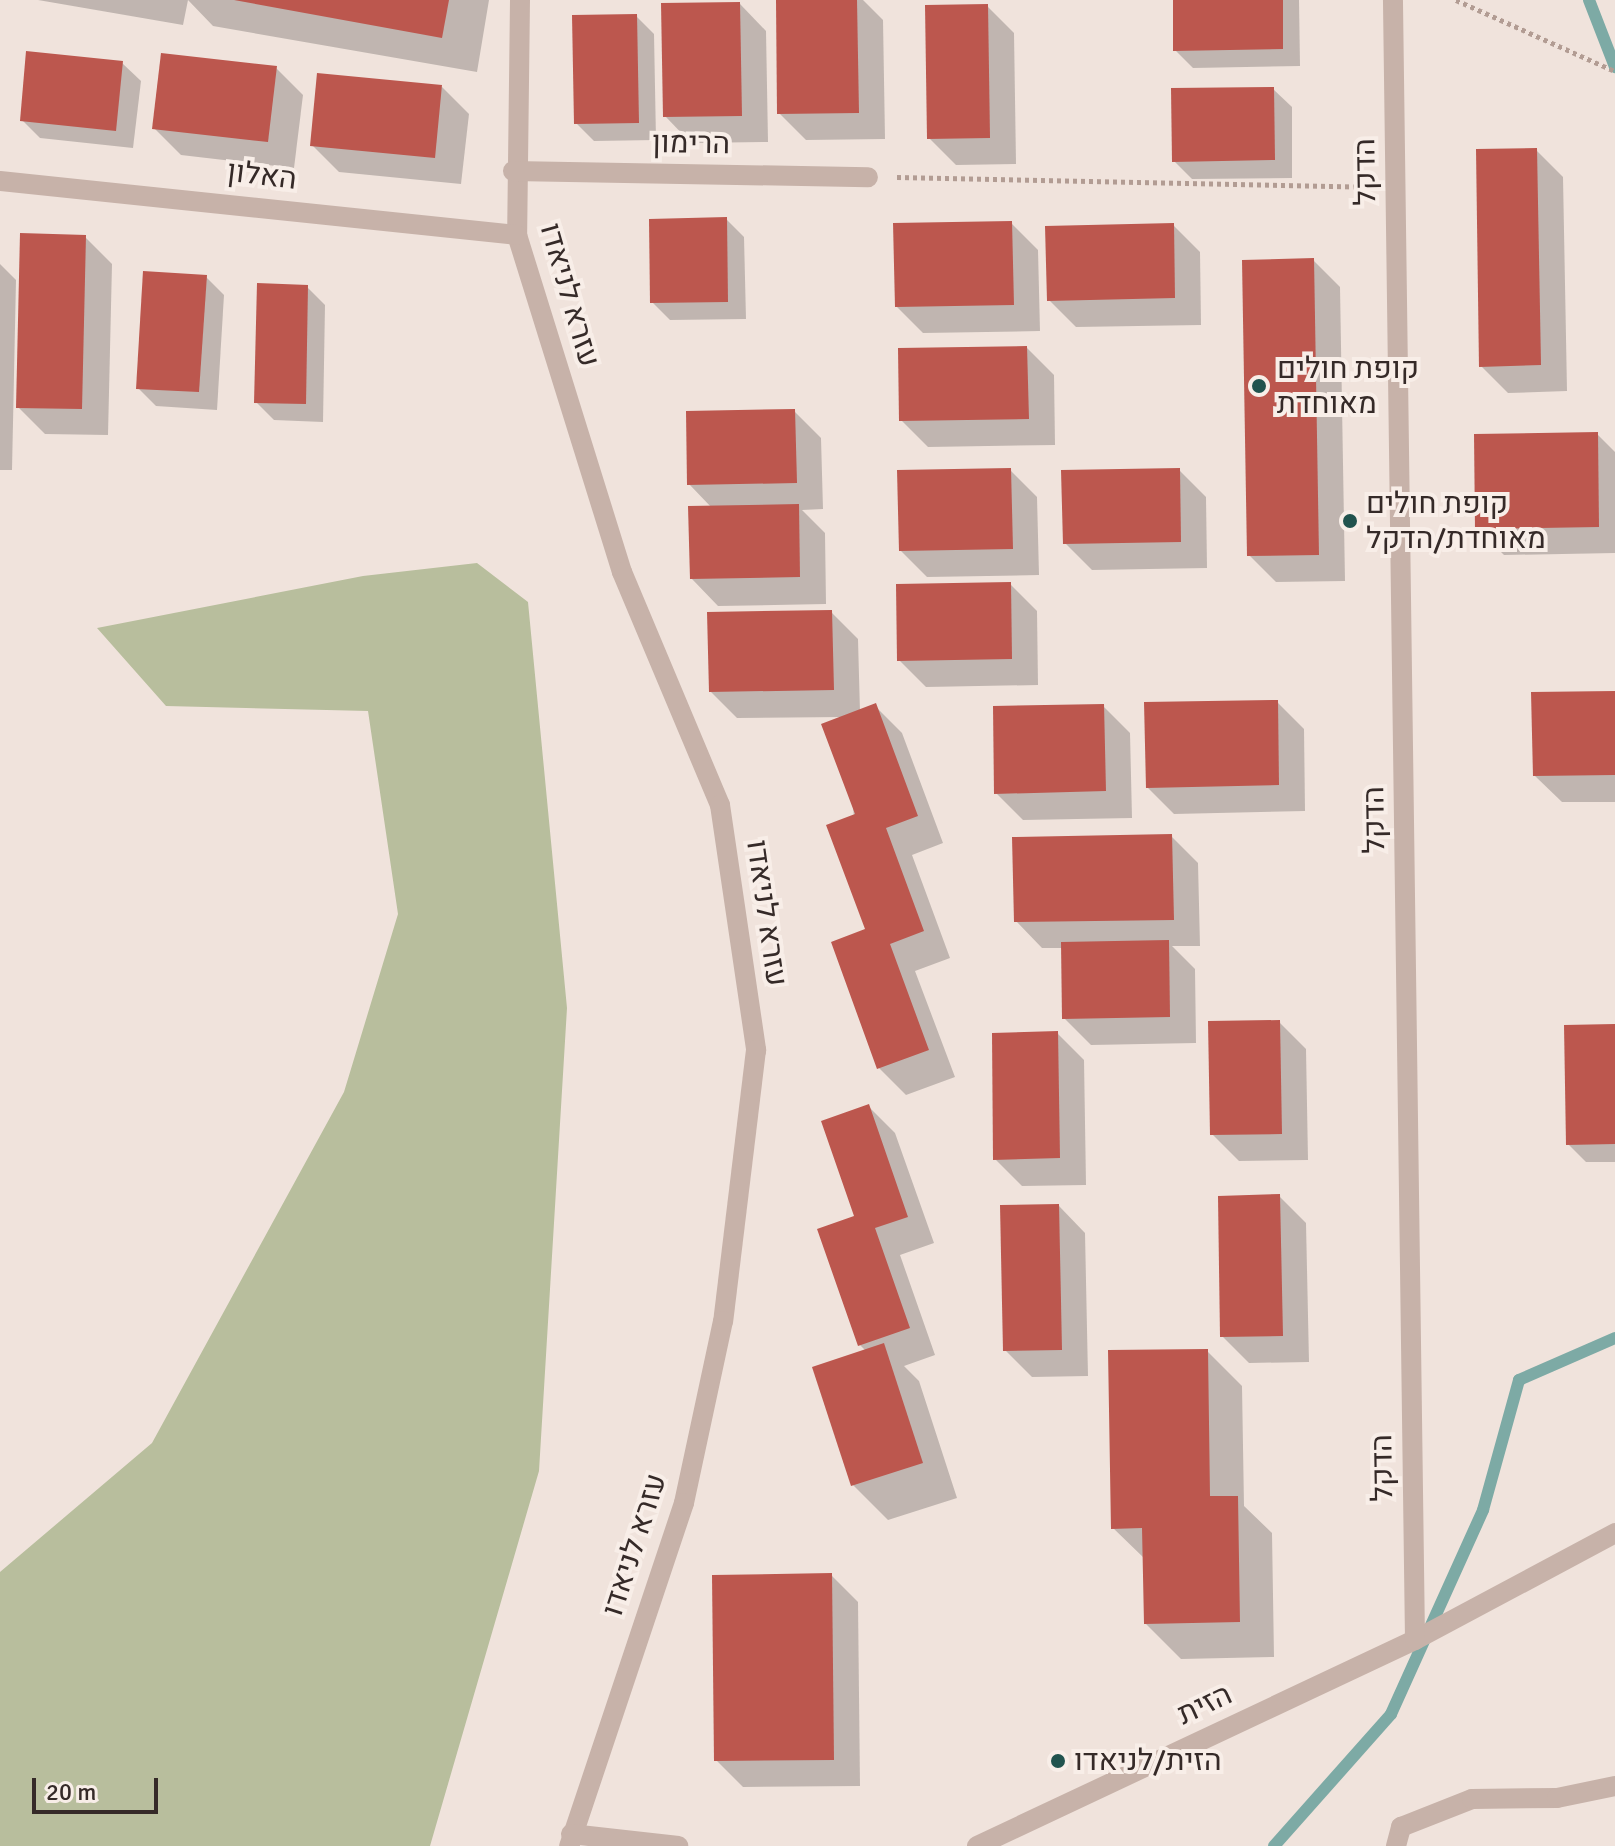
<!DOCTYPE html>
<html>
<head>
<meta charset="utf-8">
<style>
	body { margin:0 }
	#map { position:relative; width:1615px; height:1846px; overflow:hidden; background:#f0e3dc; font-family:Signika,Heebo,sans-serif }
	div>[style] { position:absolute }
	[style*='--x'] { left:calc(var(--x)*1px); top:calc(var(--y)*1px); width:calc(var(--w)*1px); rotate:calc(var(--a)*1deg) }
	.green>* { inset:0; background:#b8be9d }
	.shadow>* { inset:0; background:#0003 }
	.stream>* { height:12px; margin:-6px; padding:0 6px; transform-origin:6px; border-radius:6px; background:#7daaa5 }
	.building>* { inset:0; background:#bc574e }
	.path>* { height:5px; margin-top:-2.5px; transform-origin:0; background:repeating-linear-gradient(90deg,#b29c93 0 4px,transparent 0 8px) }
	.service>* { height:20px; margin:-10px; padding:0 10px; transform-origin:10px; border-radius:10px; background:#c7b2a9 }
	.minor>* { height:20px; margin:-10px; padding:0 10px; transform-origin:10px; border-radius:10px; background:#c7b2a9 }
	.dots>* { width:22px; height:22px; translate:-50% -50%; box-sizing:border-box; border:4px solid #f8eee8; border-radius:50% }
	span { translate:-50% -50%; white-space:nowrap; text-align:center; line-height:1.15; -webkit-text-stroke:8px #f8eee8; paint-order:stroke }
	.street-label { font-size:30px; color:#352a28 }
	.poi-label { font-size:30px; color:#352a28 }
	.left { translate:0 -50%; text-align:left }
	.scale { position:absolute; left:32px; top:1778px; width:126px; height:36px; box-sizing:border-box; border:4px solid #352a28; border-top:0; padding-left:10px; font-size:24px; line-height:28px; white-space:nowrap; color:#352a28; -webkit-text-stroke:6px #f8eee8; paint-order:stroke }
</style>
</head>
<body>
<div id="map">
	<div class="green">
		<div style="clip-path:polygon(477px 563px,528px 602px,567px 1008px,539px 1471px,430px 1846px,0 1846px,0 1572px,152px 1443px,344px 1092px,398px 914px,368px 711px,166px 706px,97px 628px,363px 576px)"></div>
	</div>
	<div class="shadow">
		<div style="clip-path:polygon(38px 0,489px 0,477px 72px,213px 26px,188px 0,183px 25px)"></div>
		<div style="clip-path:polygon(778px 0,863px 0,883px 20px,885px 139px,806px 140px,779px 113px)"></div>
		<div style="clip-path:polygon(1175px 0,1299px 0,1300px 66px,1193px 68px,1175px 50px)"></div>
		<div style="clip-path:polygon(740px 4px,766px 31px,768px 142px,691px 143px,665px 116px)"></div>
		<div style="clip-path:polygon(987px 6px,1014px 33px,1016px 164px,956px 165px,929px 138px)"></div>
		<div style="clip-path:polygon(636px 16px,654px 34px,656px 140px,594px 141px,576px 123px)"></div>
		<div style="clip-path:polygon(122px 63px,141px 81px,133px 148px,40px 138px,22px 120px)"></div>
		<div style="clip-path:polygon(276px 68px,303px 95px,294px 168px,181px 155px,154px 128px)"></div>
		<div style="clip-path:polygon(442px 87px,469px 114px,461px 184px,339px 172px,312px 145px)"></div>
		<div style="clip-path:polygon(1273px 89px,1292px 107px,1292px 178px,1192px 179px,1174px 161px)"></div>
		<div style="clip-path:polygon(1536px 150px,1563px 177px,1567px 391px,1508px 393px,1481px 366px)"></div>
		<div style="clip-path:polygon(726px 219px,744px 237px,746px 319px,670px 320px,652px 302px)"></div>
		<div style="clip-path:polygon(1011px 223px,1038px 250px,1040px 331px,923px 333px,896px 306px)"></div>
		<div style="clip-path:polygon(1173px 225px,1200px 252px,1201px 325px,1076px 327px,1049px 300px)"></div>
		<div style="clip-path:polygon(85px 237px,112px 264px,108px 435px,45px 434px,18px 407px)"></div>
		<div style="clip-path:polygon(1313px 260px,1340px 287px,1345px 581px,1276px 582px,1249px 555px)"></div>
		<div style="clip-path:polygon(0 264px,16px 280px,12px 470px,0 470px)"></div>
		<div style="clip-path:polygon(206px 277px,224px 295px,217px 410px,156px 406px,138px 388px)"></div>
		<div style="clip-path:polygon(307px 287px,325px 305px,323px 422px,274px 420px,256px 402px)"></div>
		<div style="clip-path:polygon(1027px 348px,1054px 375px,1055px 445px,928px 447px,901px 420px)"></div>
		<div style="clip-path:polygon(794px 411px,821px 438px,823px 509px,802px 510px,825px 533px,826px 604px,718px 606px,692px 579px,712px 508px,689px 484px)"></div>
		<div style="clip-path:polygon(1597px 434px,1615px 452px,1615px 553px,1504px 555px,1477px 528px)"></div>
		<div style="clip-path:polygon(1010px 470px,1037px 497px,1039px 575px,927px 577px,900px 550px)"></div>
		<div style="clip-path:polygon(1179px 470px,1206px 497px,1207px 568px,1092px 570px,1065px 543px)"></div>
		<div style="clip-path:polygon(1010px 584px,1037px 611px,1038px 685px,926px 687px,899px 660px)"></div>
		<div style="clip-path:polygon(831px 612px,858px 639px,860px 712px,875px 706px,902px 733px,943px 843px,912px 855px,950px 958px,915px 971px,955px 1077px,906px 1095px,879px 1068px,844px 717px,737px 718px,711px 692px)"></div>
		<div style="clip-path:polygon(1615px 693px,1615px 802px,1562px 802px,1535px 776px)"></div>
		<div style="clip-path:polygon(1277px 702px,1304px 729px,1305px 811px,1174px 814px,1147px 787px)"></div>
		<div style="clip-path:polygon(1103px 706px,1130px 733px,1132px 818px,1023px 820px,996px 793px)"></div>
		<div style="clip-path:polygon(1171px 836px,1198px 863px,1200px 946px,1172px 946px,1195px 969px,1196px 1043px,1091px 1045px,1064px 1018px,1063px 948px,1042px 948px,1016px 921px)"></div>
		<div style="clip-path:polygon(1279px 1022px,1306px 1049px,1308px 1160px,1239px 1161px,1212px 1134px)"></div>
		<div style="clip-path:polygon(1615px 1026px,1615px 1162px,1586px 1162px,1568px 1144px)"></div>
		<div style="clip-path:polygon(1057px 1033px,1084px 1060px,1086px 1185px,1022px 1186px,995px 1159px)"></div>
		<div style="clip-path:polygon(868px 1106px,895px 1133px,934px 1243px,900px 1255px,935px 1355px,904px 1366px,919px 1381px,957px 1498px,888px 1520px,853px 1485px,866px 1351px,860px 1345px,857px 1217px)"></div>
		<div style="clip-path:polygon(1279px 1196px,1306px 1223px,1309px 1362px,1249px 1363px,1222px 1336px)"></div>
		<div style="clip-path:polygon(1059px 1206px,1085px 1233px,1088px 1376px,1032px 1377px,1005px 1350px)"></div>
		<div style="clip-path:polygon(1207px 1351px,1242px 1386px,1244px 1506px,1272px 1533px,1274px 1657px,1181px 1659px,1146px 1624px,1145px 1559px,1113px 1528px)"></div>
		<div style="clip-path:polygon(831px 1575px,858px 1602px,860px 1786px,743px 1787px,716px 1760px)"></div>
	</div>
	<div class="stream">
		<div style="--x:1589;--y:0;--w:72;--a:68.8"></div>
		<div style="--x:1274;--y:1846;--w:176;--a:-48.4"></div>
		<div style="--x:1391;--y:1714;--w:224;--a:-65.7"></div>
		<div style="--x:1483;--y:1510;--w:135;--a:-74.5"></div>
		<div style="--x:1519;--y:1380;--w:105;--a:-23.6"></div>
	</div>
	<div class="building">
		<div style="clip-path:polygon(234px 0,449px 0,442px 38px)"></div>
		<div style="clip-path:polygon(776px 0,857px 0,859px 113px,777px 114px)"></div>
		<div style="clip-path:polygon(1173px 0,1283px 0,1283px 49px,1173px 51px)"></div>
		<div style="clip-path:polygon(740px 2px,742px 116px,663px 117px,661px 3px)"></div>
		<div style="clip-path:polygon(988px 4px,990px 138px,927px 139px,925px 5px)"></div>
		<div style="clip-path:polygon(637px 14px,639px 123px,574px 124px,572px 15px)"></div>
		<div style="clip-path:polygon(26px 51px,123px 61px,116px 131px,20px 121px)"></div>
		<div style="clip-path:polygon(161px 53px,277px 66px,268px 142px,152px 129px)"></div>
		<div style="clip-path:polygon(317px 73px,442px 85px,435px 158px,310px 146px)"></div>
		<div style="clip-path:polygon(1274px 87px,1275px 160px,1172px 162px,1171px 88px)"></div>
		<div style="clip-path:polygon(1537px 148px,1541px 365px,1479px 367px,1476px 149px)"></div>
		<div style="clip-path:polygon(727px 217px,728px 302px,650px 303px,649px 219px)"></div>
		<div style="clip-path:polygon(1012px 221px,1014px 305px,895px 307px,893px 223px)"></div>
		<div style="clip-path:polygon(1174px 223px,1175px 298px,1047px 301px,1045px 226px)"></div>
		<div style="clip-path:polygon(20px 233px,86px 235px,82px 409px,16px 408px)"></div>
		<div style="clip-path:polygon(1314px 258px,1319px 555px,1247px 556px,1242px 260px)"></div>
		<div style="clip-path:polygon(143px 271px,207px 275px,199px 392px,136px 389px)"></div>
		<div style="clip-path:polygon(257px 283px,308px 285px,306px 404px,254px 403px)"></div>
		<div style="clip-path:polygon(1027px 346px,1029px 419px,899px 421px,898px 348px)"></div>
		<div style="clip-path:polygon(795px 409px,797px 483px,687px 485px,686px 411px)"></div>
		<div style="clip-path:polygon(1598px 432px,1599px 527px,1475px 529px,1474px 434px)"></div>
		<div style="clip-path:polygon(1011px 468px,1013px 549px,899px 551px,897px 470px)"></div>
		<div style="clip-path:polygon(1180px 468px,1181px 542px,1063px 544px,1061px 470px)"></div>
		<div style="clip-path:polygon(799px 504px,800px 577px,690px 579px,688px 506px)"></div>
		<div style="clip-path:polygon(1011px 582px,1012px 659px,897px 661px,896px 584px)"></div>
		<div style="clip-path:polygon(832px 610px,834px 690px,709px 692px,707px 612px)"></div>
		<div style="clip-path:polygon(1615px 691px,1615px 775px,1533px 776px,1531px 692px)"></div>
		<div style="clip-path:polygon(1278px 700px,1279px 785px,1146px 788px,1144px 702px)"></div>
		<div style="clip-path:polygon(876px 703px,918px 816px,886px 828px,924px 931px,890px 944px,929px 1050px,877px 1069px,831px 942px,865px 929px,826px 825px,855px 814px,821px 724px)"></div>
		<div style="clip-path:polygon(1104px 704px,1106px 791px,994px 794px,993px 706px)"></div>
		<div style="clip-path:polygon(1172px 834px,1174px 920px,1014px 922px,1012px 837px)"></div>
		<div style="clip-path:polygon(1169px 940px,1170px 1017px,1062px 1019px,1061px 942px)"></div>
		<div style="clip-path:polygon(1280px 1020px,1282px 1134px,1210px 1135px,1208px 1021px)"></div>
		<div style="clip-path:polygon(1615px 1024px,1615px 1144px,1566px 1145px,1564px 1025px)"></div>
		<div style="clip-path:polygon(1058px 1031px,1060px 1158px,993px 1160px,992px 1033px)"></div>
		<div style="clip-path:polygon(869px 1104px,908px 1217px,875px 1228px,910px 1328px,858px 1346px,817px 1229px,854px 1216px,821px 1121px)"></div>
		<div style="clip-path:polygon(1280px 1194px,1283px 1336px,1220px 1337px,1218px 1196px)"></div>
		<div style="clip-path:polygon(1059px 1204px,1062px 1350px,1003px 1351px,1000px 1205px)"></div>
		<div style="clip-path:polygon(884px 1343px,923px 1463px,851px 1486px,812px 1367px)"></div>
		<div style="clip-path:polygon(1208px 1349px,1210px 1496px,1238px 1496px,1240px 1622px,1144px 1624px,1142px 1528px,1111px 1529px,1108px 1350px)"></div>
		<div style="clip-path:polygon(832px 1573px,834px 1760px,714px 1761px,712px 1575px)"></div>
	</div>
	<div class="path">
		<div style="--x:1456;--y:0;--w:174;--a:24.1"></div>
		<div style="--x:897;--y:177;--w:470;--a:1.2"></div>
	</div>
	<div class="service">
		<div style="--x:1415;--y:1640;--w:227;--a:-28.1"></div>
		<div style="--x:1396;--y:1846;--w:20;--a:-75"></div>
		<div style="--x:1401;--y:1827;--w:76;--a:-21.5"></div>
		<div style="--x:1472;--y:1799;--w:85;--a:-0.7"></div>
		<div style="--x:1557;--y:1798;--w:59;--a:-11.7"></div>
	</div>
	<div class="minor">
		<div style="--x:520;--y:0;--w:235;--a:90.7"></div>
		<div style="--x:517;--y:235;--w:353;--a:72.7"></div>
		<div style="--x:622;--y:572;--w:253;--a:67.2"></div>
		<div style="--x:720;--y:805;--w:248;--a:81.6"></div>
		<div style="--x:756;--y:1050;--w:273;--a:96.9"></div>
		<div style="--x:723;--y:1321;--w:186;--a:102.1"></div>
		<div style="--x:684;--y:1503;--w:362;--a:108.5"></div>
		<div style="--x:513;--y:171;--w:355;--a:1"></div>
		<div style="--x:0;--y:181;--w:520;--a:5.96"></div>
		<div style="--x:571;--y:1834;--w:108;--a:6.4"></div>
		<div style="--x:977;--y:1846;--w:484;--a:-25.2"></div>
		<div style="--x:1415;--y:1640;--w:1640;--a:-90.77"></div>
	</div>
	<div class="dots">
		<div style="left:1259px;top:386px;background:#21534e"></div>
		<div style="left:1350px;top:521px;background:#21534e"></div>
		<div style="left:1058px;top:1761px;background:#21534e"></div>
	</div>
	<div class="street-label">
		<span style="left:691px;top:144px;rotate:1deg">הרימון</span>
		<span style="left:1366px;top:172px;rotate:-91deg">הדקל</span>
		<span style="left:262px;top:176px;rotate:7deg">האלון</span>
		<span style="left:569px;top:295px;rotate:74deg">עזרא לניאדו</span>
		<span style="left:1375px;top:820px;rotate:-91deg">הדקל</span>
		<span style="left:766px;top:913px;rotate:82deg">עזרא לניאדו</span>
		<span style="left:1383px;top:1468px;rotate:-91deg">הדקל</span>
		<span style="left:635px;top:1545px;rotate:-72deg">עזרא לניאדו</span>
		<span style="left:1205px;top:1705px;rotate:-25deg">הזית</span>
	</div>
	<div class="poi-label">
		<span class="left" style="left:1277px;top:386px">קופת חולים<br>מאוחדת</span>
		<span class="left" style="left:1366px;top:521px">קופת חולים<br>מאוחדת/הדקל</span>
		<span class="left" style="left:1074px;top:1761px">הזית/לניאדו</span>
	</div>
	<div class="scale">20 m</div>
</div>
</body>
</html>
